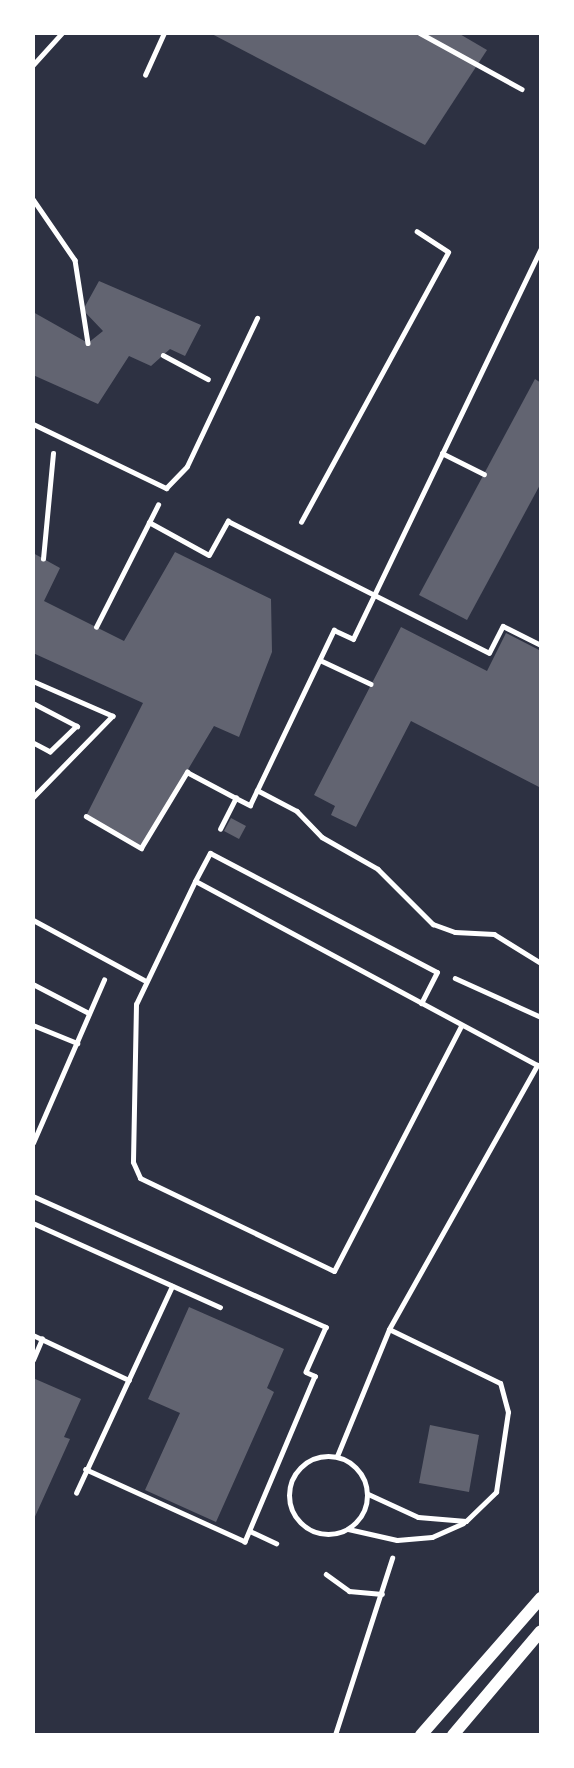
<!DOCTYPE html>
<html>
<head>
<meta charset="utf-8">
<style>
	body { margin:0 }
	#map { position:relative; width:574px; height:1768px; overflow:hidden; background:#2d3142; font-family:"Golos Text",sans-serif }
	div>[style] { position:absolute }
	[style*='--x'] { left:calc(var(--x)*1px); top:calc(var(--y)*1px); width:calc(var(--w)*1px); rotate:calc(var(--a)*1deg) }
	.building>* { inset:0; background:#626471 }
	.path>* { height:4.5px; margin:-2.25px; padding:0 2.25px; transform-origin:2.25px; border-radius:2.25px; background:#fff }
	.service>* { height:5px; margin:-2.5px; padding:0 2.5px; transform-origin:2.5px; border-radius:2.5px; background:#fff }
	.service>.ring { margin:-2.5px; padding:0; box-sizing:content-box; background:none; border:5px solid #fff; border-radius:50% }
	.tertiary>* { height:12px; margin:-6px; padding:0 6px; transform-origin:6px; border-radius:6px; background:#fff }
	span { translate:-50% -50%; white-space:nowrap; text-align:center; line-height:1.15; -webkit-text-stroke:7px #fff; paint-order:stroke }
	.frame { position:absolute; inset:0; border:35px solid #fff; pointer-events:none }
</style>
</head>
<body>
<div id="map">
	<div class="building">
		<div style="clip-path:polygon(210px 33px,458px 33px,487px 50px,425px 145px)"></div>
		<div style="clip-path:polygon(99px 281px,201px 325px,185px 356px,170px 349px,151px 366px,129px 356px,98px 404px,33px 375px,33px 312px,88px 343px,103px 331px,83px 310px)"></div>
		<div style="clip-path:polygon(535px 379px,541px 383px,541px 483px,467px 620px,419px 595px)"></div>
		<div style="clip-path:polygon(175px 552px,271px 599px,272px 652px,239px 737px,214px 726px,141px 848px,86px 816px,143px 703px,33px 653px,33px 553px,60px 568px,44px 601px,124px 641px)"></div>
		<div style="clip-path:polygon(401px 627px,487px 671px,506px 633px,541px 651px,541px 788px,411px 721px,356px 827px,331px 815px,335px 806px,314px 795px)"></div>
		<div style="clip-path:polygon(231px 818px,246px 826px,239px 839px,224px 831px)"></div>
		<div style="clip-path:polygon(189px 1307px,284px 1349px,267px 1388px,274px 1392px,216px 1522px,145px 1490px,180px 1413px,148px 1399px)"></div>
		<div style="clip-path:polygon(33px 1378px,81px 1399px,64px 1437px,70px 1439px,33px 1521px)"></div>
		<div style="clip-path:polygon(430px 1425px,479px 1435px,469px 1492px,419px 1483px)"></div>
	</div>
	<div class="path">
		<div style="--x:420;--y:33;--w:116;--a:28.8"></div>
		<div style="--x:33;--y:65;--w:43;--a:-47.8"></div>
		<div style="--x:145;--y:75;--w:46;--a:-65.7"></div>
		<div style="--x:33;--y:199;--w:74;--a:55.5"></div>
		<div style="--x:75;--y:260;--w:84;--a:81.1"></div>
		<div style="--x:163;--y:355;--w:51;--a:28.1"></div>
		<div style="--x:442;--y:453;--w:47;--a:26.6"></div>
		<div style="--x:149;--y:522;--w:68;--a:28.8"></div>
		<div style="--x:209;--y:555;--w:39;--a:-61"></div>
		<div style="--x:228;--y:521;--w:292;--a:26.8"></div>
		<div style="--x:489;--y:653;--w:30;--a:-63"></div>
		<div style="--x:503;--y:626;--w:42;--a:26.6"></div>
		<div style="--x:301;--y:522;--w:307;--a:-61.4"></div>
		<div style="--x:448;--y:252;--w:37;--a:-147"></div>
		<div style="--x:43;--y:559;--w:106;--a:-84.6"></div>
		<div style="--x:96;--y:627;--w:137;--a:-63.1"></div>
		<div style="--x:320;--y:660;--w:56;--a:25.2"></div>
		<div style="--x:33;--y:681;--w:87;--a:23.6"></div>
		<div style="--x:113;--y:716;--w:115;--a:134.3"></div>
		<div style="--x:33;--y:703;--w:50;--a:27.6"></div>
		<div style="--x:77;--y:726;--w:37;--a:136"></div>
		<div style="--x:50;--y:752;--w:19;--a:-152"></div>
		<div style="--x:257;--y:790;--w:45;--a:27.7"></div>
		<div style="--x:297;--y:811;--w:36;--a:46"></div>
		<div style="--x:322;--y:837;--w:64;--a:29.7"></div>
		<div style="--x:378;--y:869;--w:78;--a:45"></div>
		<div style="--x:433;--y:924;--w:23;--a:20"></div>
		<div style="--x:455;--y:932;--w:39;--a:3"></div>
		<div style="--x:494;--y:934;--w:55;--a:31.7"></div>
		<div style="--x:86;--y:816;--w:64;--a:30.2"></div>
		<div style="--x:141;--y:848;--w:89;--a:-58.8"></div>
		<div style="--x:187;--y:772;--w:55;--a:28"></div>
		<div style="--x:220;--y:829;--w:35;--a:-63"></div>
		<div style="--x:236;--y:798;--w:16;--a:27"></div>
		<div style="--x:250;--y:805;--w:194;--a:-64.4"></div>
		<div style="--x:334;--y:630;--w:21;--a:25"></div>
		<div style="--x:353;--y:639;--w:434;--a:-64.3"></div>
		<div style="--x:455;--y:978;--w:94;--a:24.4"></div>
		<div style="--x:33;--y:984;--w:63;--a:27.4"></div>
		<div style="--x:33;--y:1025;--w:48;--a:22.2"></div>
		<div style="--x:33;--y:1143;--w:178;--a:-66.5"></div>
		<div style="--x:33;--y:1196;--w:321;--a:24.1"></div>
		<div style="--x:326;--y:1327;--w:49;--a:114"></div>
		<div style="--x:306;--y:1372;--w:10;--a:24"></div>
		<div style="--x:315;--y:1376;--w:180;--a:112.9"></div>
		<div style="--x:245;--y:1542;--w:175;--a:-155.6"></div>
		<div style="--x:33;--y:1223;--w:205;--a:24.2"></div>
		<div style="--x:33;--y:1335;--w:106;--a:25.1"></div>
		<div style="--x:33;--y:1360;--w:23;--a:-67"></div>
		<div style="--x:76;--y:1493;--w:228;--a:-65.1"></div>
		<div style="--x:250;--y:1531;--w:29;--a:25"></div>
		<div style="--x:326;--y:1574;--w:29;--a:36"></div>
		<div style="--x:349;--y:1591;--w:33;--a:5"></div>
		<div style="--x:335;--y:1735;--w:186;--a:-72.1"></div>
	</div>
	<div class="service">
		<div style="--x:33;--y:424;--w:148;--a:25.7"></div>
		<div style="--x:166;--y:488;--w:30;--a:-46"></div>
		<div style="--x:187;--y:466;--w:164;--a:-64.7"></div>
		<div style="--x:195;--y:881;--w:32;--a:-62"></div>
		<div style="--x:210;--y:853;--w:256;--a:27.7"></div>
		<div style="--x:437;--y:972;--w:35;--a:117"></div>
		<div style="--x:33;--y:920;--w:126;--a:28.4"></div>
		<div class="ring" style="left:289px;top:1456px;width:73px;height:73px"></div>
		<div style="--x:337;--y:1456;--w:137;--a:-67.7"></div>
		<div style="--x:368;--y:1494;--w:55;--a:24.7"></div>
		<div style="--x:418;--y:1517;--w:48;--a:4.8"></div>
		<div style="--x:466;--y:1521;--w:42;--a:-44"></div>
		<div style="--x:496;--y:1492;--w:81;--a:-81.5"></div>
		<div style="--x:508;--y:1412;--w:30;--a:-105"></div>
		<div style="--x:500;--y:1383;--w:123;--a:-154.1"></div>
		<div style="--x:389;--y:1329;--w:303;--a:-60.7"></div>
		<div style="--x:537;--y:1065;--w:388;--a:-151.7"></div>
		<div style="--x:195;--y:881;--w:136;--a:115.6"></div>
		<div style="--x:136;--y:1004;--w:158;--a:91.1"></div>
		<div style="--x:133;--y:1162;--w:17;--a:66"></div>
		<div style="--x:140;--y:1178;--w:215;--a:25.6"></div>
		<div style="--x:334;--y:1271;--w:276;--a:-62.6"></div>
		<div style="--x:348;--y:1529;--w:50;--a:12.7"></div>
		<div style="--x:397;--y:1540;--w:35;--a:-5"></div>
		<div style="--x:432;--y:1537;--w:34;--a:-24"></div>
	</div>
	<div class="tertiary">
		<div style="--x:421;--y:1735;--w:182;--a:-48.8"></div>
		<div style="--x:453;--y:1735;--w:136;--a:-49.8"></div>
	</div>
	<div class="frame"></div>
</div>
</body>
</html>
